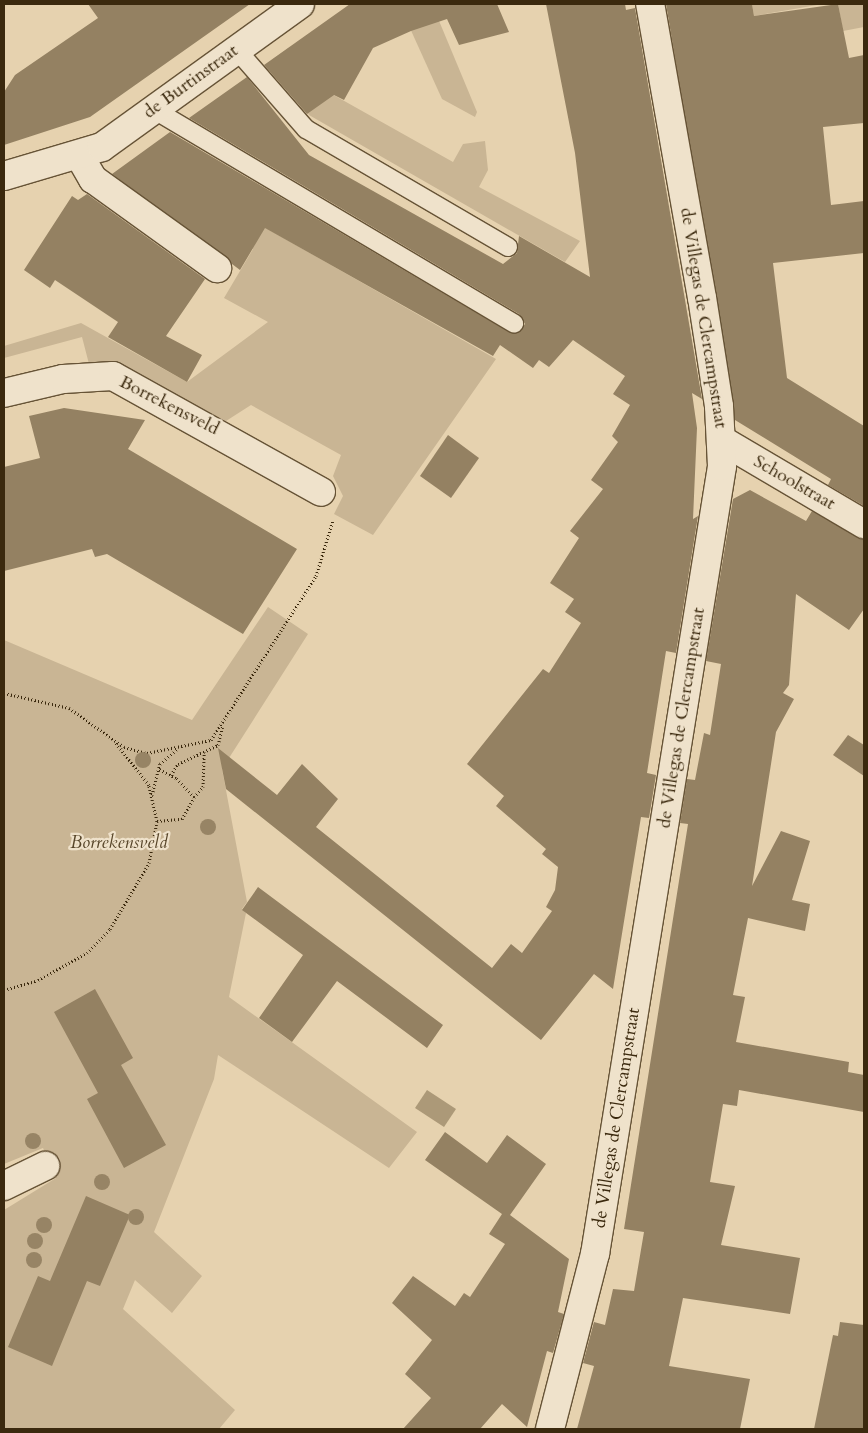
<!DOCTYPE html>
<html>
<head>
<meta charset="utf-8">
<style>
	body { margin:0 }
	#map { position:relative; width:868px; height:1433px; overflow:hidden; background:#e6d2af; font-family:Cardo,serif }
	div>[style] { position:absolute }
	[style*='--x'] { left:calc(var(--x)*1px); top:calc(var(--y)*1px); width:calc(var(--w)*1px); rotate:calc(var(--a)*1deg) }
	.green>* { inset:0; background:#c9b594 }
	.water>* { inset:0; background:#ac9978 }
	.building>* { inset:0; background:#948162 }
	.path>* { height:3px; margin-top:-1.5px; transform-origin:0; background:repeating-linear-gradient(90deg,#3b290e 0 1px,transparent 0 3.5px) }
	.roads { filter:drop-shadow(1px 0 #665336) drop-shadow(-1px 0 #665336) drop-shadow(0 1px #665336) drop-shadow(0 -1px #665336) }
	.lane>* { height:18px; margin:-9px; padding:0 9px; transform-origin:9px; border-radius:9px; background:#efe2cb }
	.street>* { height:28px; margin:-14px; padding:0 14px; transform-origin:14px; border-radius:14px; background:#efe2cb }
	.trees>* { width:16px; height:16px; margin:-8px; border-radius:50%; background:#978465 }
	span { translate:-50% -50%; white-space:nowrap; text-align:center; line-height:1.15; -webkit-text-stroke:4.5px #efe2cb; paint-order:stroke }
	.street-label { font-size:18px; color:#3b290e }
	.park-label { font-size:18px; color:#574529; font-style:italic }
	.frame { position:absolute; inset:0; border:5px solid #3b290e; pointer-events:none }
</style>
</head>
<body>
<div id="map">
	<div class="green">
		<div style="clip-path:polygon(432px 4px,477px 112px,475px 117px,442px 99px,404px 15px)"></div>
		<div style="clip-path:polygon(752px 4px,823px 4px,754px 16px)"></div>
		<div style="clip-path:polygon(838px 4px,864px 4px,864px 27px,843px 31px)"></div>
		<div style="clip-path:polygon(290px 47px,314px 84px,453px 162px,463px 144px,485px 141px,488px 170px,479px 187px,580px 241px,565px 262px,309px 115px,273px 59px)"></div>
		<div style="clip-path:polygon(215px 199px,496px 359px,373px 535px,334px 514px,343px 496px,333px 476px,341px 455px,251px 405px,226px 421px,137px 374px,89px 364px,82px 337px,4px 358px,4px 346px,81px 323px,187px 382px,268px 322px,224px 298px,253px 249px,206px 217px)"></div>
		<div style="clip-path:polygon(268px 607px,308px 634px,222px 769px,247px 902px,242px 909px,246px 913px,229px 997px,417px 1132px,389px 1168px,218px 1055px,214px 1079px,154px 1232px,202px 1276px,172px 1313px,135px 1280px,123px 1309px,235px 1410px,219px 1429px,4px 1429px,4px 1210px,56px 1178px,43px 1148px,4px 1164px,4px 640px,192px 720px)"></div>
	</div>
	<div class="water">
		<div style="clip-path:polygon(427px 1090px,456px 1109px,444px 1127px,415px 1108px)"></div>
	</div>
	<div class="building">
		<div style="clip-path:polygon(88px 4px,250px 4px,90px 117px,4px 145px,4px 92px,15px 75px,98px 18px)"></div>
		<div style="clip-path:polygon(350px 4px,497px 4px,509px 32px,459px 45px,447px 19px,411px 31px,373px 48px,344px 100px,334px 95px,307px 114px,264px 65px)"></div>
		<div style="clip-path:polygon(546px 4px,625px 4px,626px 10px,635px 8px,702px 399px,692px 393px,697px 428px,693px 519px,698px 516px,676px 653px,666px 651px,647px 773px,656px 775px,649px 818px,641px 817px,613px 989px,594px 974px,541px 1040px,226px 789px,218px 748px,277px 795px,302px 764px,338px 799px,316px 827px,492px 968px,511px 944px,522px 953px,552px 911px,546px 907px,555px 890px,558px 867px,542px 854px,546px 849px,496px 806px,504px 796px,467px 764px,543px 669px,549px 673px,581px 623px,565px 612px,574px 599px,550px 583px,579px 538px,570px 531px,603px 489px,591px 480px,618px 442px,612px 436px,630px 405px,613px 394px,625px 376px,573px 340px,549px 367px,539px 360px,533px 368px,500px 345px,493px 356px,265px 228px,240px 270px,112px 174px,170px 132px,509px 332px,519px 332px,525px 324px,519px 314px,189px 118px,247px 77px,309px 155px,503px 264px,517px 253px,519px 236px,590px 277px,575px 153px)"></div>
		<div style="clip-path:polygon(666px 4px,752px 4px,754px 16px,838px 4px,849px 58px,864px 55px,864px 123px,823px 127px,831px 205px,864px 201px,864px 253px,773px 263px,787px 378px,864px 426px,864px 506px,828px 485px,831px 479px,735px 420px)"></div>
		<div style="clip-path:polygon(87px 194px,205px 279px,166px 336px,202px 355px,187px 382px,108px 337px,118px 322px,55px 280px,50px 288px,24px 270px,72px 196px,78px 200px)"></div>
		<div style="clip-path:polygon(64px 408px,145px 420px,128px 449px,297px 549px,243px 634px,107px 554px,95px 557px,92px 549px,4px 571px,4px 467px,40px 458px,29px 416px)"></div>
		<div style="clip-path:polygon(448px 435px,479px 458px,451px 498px,420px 476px)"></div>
		<div style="clip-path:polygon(750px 490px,806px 521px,812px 511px,864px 540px,864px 609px,849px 630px,796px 594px,789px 685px,783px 693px,794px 699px,776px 732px,752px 886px,781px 831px,810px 841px,792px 900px,810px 904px,805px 931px,748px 918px,733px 995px,745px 997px,736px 1042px,849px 1062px,848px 1072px,864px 1075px,864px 1112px,739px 1090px,737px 1106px,723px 1104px,710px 1182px,735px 1186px,721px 1245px,800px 1258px,790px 1314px,683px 1298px,669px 1366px,750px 1379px,740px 1429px,577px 1429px,594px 1366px,583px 1363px,594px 1322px,605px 1325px,613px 1289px,634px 1291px,644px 1232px,624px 1229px,688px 824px,680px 823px,687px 779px,695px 780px,704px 733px,710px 735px,721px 664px,706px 661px,733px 499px)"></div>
		<div style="clip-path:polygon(848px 735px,864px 745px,864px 776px,833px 755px)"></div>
		<div style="clip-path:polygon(258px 887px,443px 1025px,427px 1048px,337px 981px,292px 1042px,259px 1018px,303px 955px,242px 910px)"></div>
		<div style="clip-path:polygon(95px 989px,133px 1058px,121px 1065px,166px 1145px,124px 1168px,87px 1099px,98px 1093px,54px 1012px)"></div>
		<div style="clip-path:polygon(445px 1132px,487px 1163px,507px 1135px,546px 1164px,510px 1215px,569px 1259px,558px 1312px,564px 1314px,553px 1353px,547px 1351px,527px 1427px,502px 1404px,480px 1429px,403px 1429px,431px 1398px,405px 1374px,432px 1340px,392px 1303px,413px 1276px,455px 1306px,464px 1293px,470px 1297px,505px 1244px,489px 1234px,502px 1214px,425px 1160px)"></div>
		<div style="clip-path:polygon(86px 1196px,130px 1215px,100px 1286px,87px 1281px,52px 1366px,8px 1347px,38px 1276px,50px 1281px)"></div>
		<div style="clip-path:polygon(840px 1322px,864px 1325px,864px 1429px,814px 1429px,833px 1335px,838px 1336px)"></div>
	</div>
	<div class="path">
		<div style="--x:4;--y:693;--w:67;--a:13"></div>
		<div style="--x:69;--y:708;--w:67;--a:35.3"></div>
		<div style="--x:124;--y:747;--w:24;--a:15"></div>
		<div style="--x:147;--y:753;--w:65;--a:-11.5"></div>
		<div style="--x:211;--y:740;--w:195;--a:-57.4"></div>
		<div style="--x:316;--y:576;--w:59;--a:-73.1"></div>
		<div style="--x:171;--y:775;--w:13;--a:-58"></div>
		<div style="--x:178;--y:764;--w:44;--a:-25.4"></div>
		<div style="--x:218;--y:745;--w:21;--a:-76"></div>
		<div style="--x:152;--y:795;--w:32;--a:-76"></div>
		<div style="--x:160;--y:764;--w:23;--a:-41"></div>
		<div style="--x:194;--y:797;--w:13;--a:-48"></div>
		<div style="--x:203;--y:787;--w:35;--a:-88"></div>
		<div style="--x:157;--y:821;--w:25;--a:-5"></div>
		<div style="--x:182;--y:819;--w:25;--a:-61"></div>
		<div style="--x:194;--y:797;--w:26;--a:-133"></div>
		<div style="--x:176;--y:778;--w:19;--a:-152"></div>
		<div style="--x:4;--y:990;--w:35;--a:-16"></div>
		<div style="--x:38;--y:980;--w:56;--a:-28.9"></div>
		<div style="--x:87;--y:953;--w:33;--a:-46"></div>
		<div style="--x:110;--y:929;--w:77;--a:-59.4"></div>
		<div style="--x:149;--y:863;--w:43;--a:-79.2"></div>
		<div style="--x:157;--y:821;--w:37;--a:-103"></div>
		<div style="--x:149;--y:785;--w:55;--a:-128.3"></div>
	</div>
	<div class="roads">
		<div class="lane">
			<div style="--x:237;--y:50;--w:105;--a:48.9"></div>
			<div style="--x:306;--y:129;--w:234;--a:30.3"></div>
			<div style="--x:153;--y:109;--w:420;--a:30.7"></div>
		</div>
		<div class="street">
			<div style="--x:79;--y:155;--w:28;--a:60"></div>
			<div style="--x:93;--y:179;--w:153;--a:35.7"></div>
			<div style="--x:4;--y:176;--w:102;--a:-16.5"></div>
			<div style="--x:102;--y:147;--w:244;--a:-35.8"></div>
			<div style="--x:4;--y:393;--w:61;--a:-13.3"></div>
			<div style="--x:63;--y:379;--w:50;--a:-3.4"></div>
			<div style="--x:113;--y:376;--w:238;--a:29.1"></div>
			<div style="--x:723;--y:441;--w:164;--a:30.5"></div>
			<div style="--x:4;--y:1186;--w:46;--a:-26"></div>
			<div style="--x:550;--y:1429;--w:181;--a:-75.6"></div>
			<div style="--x:595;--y:1254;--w:798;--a:-80.84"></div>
			<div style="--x:722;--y:466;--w:60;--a:-92.9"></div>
			<div style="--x:719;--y:406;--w:109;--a:-98.9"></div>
			<div style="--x:702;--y:298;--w:299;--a:-100"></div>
		</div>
	</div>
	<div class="trees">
		<div style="left:143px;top:760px"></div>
		<div style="left:208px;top:827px"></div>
		<div style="left:33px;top:1141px"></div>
		<div style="left:102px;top:1182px"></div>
		<div style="left:136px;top:1217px"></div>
		<div style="left:44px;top:1225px"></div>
		<div style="left:35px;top:1241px"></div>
		<div style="left:34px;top:1260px"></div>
	</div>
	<div class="street-label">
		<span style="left:191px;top:82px;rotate:-36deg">de Burtinstraat</span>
		<span style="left:703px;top:318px;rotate:81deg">de Villegas de Clercampstraat</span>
		<span style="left:169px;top:406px;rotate:27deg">Borrekensveld</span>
		<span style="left:794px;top:483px;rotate:30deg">Schoolstraat</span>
		<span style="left:682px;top:718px;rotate:-81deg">de Villegas de Clercampstraat</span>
		<span style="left:617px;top:1118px;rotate:-81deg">de Villegas de Clercampstraat</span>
	</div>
	<div class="park-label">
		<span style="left:119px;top:843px">Borrekensveld</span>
	</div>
	<div class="frame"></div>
</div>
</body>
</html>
